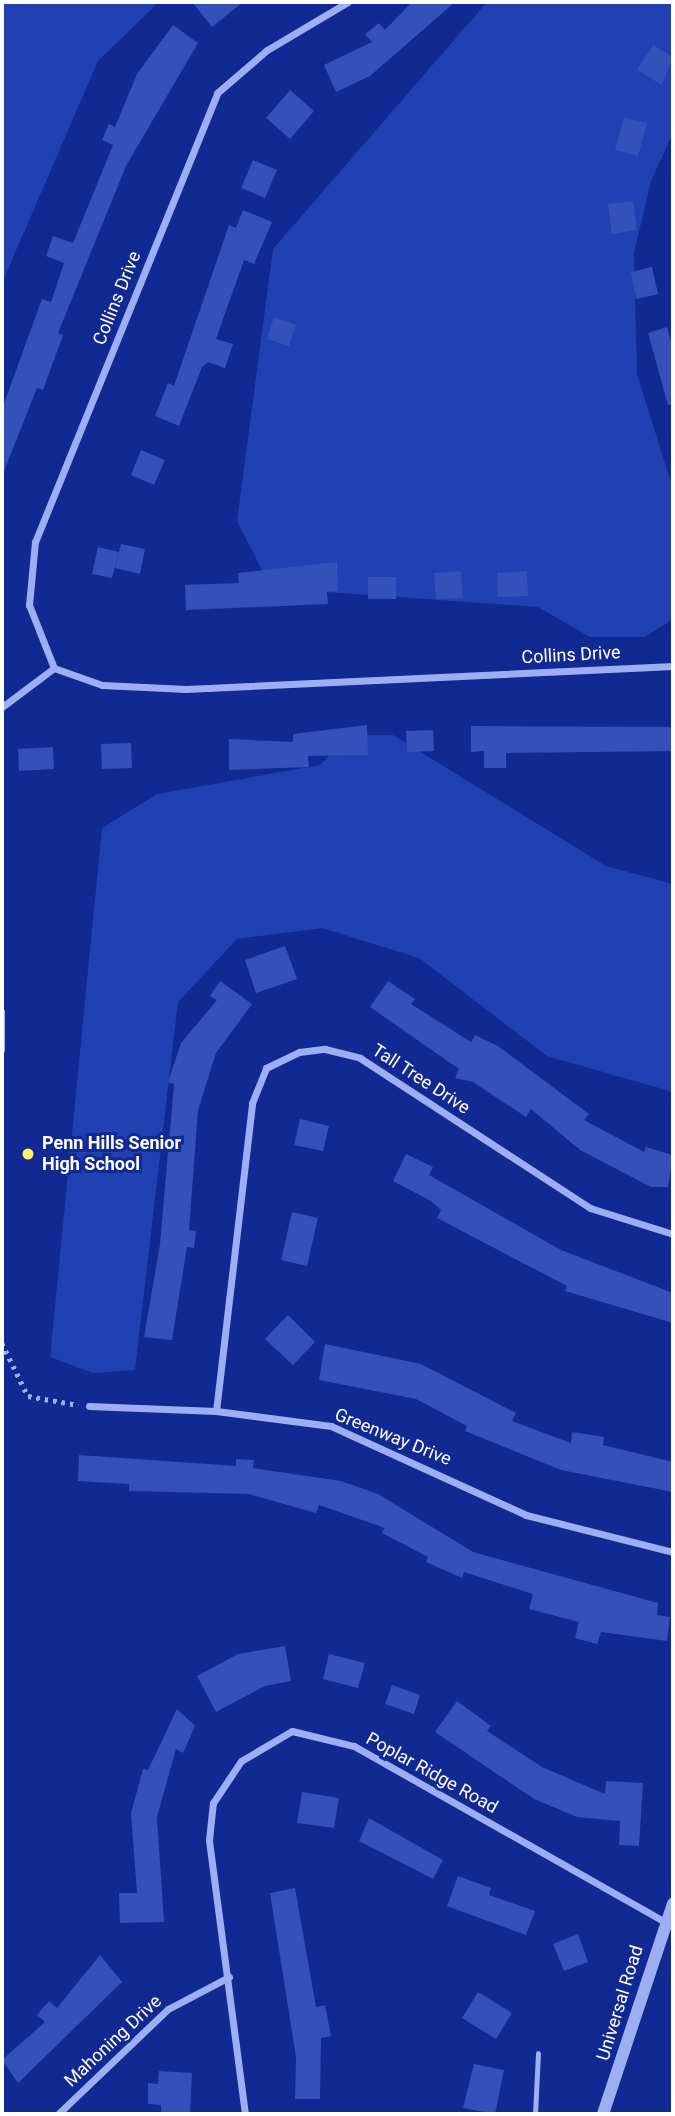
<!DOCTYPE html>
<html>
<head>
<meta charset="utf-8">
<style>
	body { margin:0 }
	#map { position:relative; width:675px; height:2116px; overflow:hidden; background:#102993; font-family:Roboto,sans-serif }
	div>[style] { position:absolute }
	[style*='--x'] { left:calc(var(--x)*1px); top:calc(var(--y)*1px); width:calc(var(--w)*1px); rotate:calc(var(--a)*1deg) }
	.green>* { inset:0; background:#2140b2 }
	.building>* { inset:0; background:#3450bb }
	.path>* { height:4.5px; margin-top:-2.25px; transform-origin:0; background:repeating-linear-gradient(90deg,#9caff3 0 3.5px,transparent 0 8.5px) }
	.service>* { height:5px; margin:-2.5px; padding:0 2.5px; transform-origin:2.5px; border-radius:2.5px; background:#9caff3 }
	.minor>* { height:7px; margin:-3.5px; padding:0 3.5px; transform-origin:3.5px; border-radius:3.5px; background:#9caff3 }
	.tertiary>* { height:12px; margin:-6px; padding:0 6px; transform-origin:6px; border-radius:6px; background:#9caff3 }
	.dots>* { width:19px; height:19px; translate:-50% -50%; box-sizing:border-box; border:4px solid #102993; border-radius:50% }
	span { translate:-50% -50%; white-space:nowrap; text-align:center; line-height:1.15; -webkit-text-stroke:6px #102993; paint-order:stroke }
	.street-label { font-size:18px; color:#fff }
	.poi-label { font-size:18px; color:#fff; font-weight:700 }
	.left { translate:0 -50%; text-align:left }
	.frame { position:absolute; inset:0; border:4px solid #fff; pointer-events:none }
</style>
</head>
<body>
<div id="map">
	<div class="green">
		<div style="clip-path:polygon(2px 2px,159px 2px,98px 61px,2px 283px)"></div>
		<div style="clip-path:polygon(487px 2px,673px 2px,673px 133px,651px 181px,634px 253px,637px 374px,673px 489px,673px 619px,645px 637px,590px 637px,538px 607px,271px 588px,237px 521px,273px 249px)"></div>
		<div style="clip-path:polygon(350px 735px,393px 735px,606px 866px,673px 884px,673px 1092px,547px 1056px,419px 958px,322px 928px,237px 939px,178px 1002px,135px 1370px,93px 1373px,50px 1357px,102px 828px,157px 794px,320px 765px)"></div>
	</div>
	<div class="building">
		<div style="clip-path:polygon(192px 2px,243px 2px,212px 27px)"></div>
		<div style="clip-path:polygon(412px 2px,455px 2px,370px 76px,336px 92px,324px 65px,372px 42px,365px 34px,379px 23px,385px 30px)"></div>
		<div style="clip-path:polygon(173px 25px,198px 43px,126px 166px,58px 333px,63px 335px,43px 390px,37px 388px,2px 476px,2px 409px,42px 299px,51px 302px,64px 263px,46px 256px,53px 236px,73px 243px,113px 145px,102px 140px,109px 124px,115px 127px,137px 74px)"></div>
		<div style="clip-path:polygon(653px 45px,673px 57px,662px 85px,637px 70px)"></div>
		<div style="clip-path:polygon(290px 90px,314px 111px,290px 139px,266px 118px)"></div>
		<div style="clip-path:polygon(624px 117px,647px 123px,638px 156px,615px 150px)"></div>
		<div style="clip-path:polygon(253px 160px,277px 170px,265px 198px,241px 188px)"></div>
		<div style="clip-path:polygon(633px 201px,637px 230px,612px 234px,608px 204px)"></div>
		<div style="clip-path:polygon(243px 210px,272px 222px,254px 264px,244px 260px,216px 339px,233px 344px,225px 368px,208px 362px,202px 367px,179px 426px,155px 416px,168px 383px,174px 386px,229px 225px,236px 228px)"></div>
		<div style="clip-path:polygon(652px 267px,658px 294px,636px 299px,631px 272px)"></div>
		<div style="clip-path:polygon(274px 317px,296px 325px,289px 346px,267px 339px)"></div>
		<div style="clip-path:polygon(667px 327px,673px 349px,673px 404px,668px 405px,648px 333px)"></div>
		<div style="clip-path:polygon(141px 450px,165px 460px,154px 485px,131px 475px)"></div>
		<div style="clip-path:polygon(121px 544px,145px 549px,140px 574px,115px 568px)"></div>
		<div style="clip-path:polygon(98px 547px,119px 552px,112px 578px,92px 574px)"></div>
		<div style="clip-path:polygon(337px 562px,338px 591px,327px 592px,328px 604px,186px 610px,185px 585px,239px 583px,238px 573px)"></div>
		<div style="clip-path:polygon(461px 571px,463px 598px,436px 599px,434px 573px)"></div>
		<div style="clip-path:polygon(527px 571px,528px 596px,498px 597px,497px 573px)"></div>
		<div style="clip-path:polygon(368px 577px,396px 577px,396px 599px,368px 599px)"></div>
		<div style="clip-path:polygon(367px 725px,368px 755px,308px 756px,309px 767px,229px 770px,229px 739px,293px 742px,293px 734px)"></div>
		<div style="clip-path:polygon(471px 726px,673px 727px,673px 751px,506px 753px,506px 768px,484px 768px,484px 751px,471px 752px)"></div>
		<div style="clip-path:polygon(433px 730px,434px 751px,407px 752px,406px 731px)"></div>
		<div style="clip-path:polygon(131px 743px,132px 768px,102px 769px,101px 744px)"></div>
		<div style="clip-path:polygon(53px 747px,54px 769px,19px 771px,18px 749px)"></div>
		<div style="clip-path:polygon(285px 946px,297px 979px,256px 993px,245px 960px)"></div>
		<div style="clip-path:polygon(220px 981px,252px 1004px,216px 1053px,198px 1110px,189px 1230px,196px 1231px,194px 1248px,187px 1247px,172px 1340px,144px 1337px,160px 1244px,174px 1084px,168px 1082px,181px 1043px,217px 1000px,210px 996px)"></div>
		<div style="clip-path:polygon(388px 981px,415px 999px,411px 1004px,471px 1042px,475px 1035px,498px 1046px,589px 1114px,584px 1120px,644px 1152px,646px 1147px,673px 1155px,668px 1187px,651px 1187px,580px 1150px,531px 1109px,526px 1117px,473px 1082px,455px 1078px,459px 1069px,370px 1007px)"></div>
		<div style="clip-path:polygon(300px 1119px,329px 1126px,323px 1151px,294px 1145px)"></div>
		<div style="clip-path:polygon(406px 1154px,433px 1167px,429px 1175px,561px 1250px,673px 1293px,673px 1323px,565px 1291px,567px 1286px,437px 1218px,441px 1210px,431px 1201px,393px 1181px)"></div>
		<div style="clip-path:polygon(292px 1212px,318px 1218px,307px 1266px,281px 1260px)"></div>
		<div style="clip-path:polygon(288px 1315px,315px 1342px,293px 1365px,265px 1339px)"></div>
		<div style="clip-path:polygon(325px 1344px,421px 1364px,516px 1413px,512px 1421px,571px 1443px,572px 1432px,604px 1437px,603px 1445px,673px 1462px,673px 1492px,561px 1470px,465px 1431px,467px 1426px,416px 1399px,319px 1380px)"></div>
		<div style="clip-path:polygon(79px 1455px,236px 1466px,236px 1459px,254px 1460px,253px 1468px,341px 1481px,378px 1494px,473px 1552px,658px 1603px,657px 1615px,670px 1617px,667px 1641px,601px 1632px,597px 1644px,575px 1638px,579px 1622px,529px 1609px,533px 1594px,464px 1572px,462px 1578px,426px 1562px,428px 1557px,382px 1533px,385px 1528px,319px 1505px,316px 1513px,249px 1494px,129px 1491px,129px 1484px,78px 1481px)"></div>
		<div style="clip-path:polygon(285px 1646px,291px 1681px,265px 1686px,216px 1712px,197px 1676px,238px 1654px)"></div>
		<div style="clip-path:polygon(329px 1654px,365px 1663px,358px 1688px,323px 1679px)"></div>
		<div style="clip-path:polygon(392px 1685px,420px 1695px,414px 1714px,385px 1704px)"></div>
		<div style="clip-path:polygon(457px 1701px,491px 1726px,487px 1731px,542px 1767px,605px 1794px,606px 1781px,643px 1783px,639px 1846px,619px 1845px,620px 1821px,577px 1817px,534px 1799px,435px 1732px)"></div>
		<div style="clip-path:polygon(177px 1709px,195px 1726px,183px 1753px,176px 1749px,157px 1817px,164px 1922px,120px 1923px,119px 1893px,137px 1893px,131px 1813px,143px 1769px,148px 1770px)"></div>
		<div style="clip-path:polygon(302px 1792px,339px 1798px,334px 1828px,297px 1823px)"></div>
		<div style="clip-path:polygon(369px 1818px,443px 1860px,433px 1879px,359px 1841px)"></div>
		<div style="clip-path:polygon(458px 1876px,491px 1888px,489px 1895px,535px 1911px,526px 1935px,447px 1906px)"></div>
		<div style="clip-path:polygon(295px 1888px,316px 2007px,325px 2005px,331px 2036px,321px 2038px,320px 2099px,295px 2099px,296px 2057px,270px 1893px)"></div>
		<div style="clip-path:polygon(578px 1934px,588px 1962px,564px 1971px,553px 1944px)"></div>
		<div style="clip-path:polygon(100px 1955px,122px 1982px,18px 2083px,2px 2060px,45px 2022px,37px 2015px,49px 2001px,57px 2008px)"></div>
		<div style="clip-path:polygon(478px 1992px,512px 2013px,496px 2039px,462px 2018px)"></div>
		<div style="clip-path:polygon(474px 2064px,504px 2070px,495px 2114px,463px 2108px)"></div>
		<div style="clip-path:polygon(159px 2071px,192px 2073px,190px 2114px,161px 2114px,161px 2105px,148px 2104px,148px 2083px,158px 2084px)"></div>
	</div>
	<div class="path">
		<div style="--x:2;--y:1343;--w:59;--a:63.9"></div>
		<div style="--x:28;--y:1396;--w:51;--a:10.2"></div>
	</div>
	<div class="service">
		<div style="--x:2;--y:1011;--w:39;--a:90"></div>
		<div style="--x:535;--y:2114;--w:61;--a:-87.2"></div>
	</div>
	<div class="minor">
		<div style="--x:54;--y:668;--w:68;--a:-111.6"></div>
		<div style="--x:29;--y:605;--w:63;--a:-84.6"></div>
		<div style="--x:35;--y:542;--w:484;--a:-67.9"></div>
		<div style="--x:217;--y:93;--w:66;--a:-40.7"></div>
		<div style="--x:267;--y:50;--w:94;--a:-30.7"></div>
		<div style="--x:2;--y:707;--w:65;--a:-36.9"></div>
		<div style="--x:54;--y:668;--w:51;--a:19.5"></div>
		<div style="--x:102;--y:685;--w:84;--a:2.7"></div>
		<div style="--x:186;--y:689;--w:488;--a:-2.7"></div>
		<div style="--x:89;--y:1406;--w:127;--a:2.3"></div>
		<div style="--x:216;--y:1411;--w:116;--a:7.4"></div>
		<div style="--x:331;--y:1426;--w:214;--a:24.5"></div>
		<div style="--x:526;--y:1515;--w:152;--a:14.1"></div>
		<div style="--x:216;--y:1411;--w:310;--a:-83.3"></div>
		<div style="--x:252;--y:1103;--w:38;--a:-68"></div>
		<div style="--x:266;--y:1068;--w:37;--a:-26"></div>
		<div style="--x:299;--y:1052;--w:26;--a:-7"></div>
		<div style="--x:325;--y:1049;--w:36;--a:14"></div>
		<div style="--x:360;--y:1058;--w:275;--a:33.1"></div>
		<div style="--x:590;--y:1208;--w:87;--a:17.4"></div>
		<div style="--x:58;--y:2114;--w:152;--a:-43.7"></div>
		<div style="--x:168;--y:2009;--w:69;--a:-27.7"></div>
		<div style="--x:245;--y:2114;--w:276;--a:-97.5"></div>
		<div style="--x:209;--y:1840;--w:37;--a:-84"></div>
		<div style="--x:213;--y:1803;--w:50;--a:-56.3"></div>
		<div style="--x:241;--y:1761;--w:59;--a:-30.5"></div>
		<div style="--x:292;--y:1731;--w:64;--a:13.6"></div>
		<div style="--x:354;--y:1746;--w:355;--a:29.5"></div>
	</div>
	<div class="tertiary">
		<div style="--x:603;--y:2114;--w:222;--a:-71.6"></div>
	</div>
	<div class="dots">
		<div style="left:28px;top:1154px;background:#fff75f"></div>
	</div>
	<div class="street-label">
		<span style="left:117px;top:298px;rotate:-68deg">Collins Drive</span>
		<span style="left:571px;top:655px;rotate:-3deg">Collins Drive</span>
		<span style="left:421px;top:1079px;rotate:33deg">Tall Tree Drive</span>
		<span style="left:393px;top:1437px;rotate:22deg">Greenway Drive</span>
		<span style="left:432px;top:1773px;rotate:29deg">Poplar Ridge Road</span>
		<span style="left:620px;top:2003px;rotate:-73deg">Universal Road</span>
		<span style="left:113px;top:2041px;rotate:-43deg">Mahoning Drive</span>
	</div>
	<div class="poi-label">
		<span class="left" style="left:42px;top:1154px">Penn Hills Senior<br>High School</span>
	</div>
	<div class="frame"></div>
</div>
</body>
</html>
